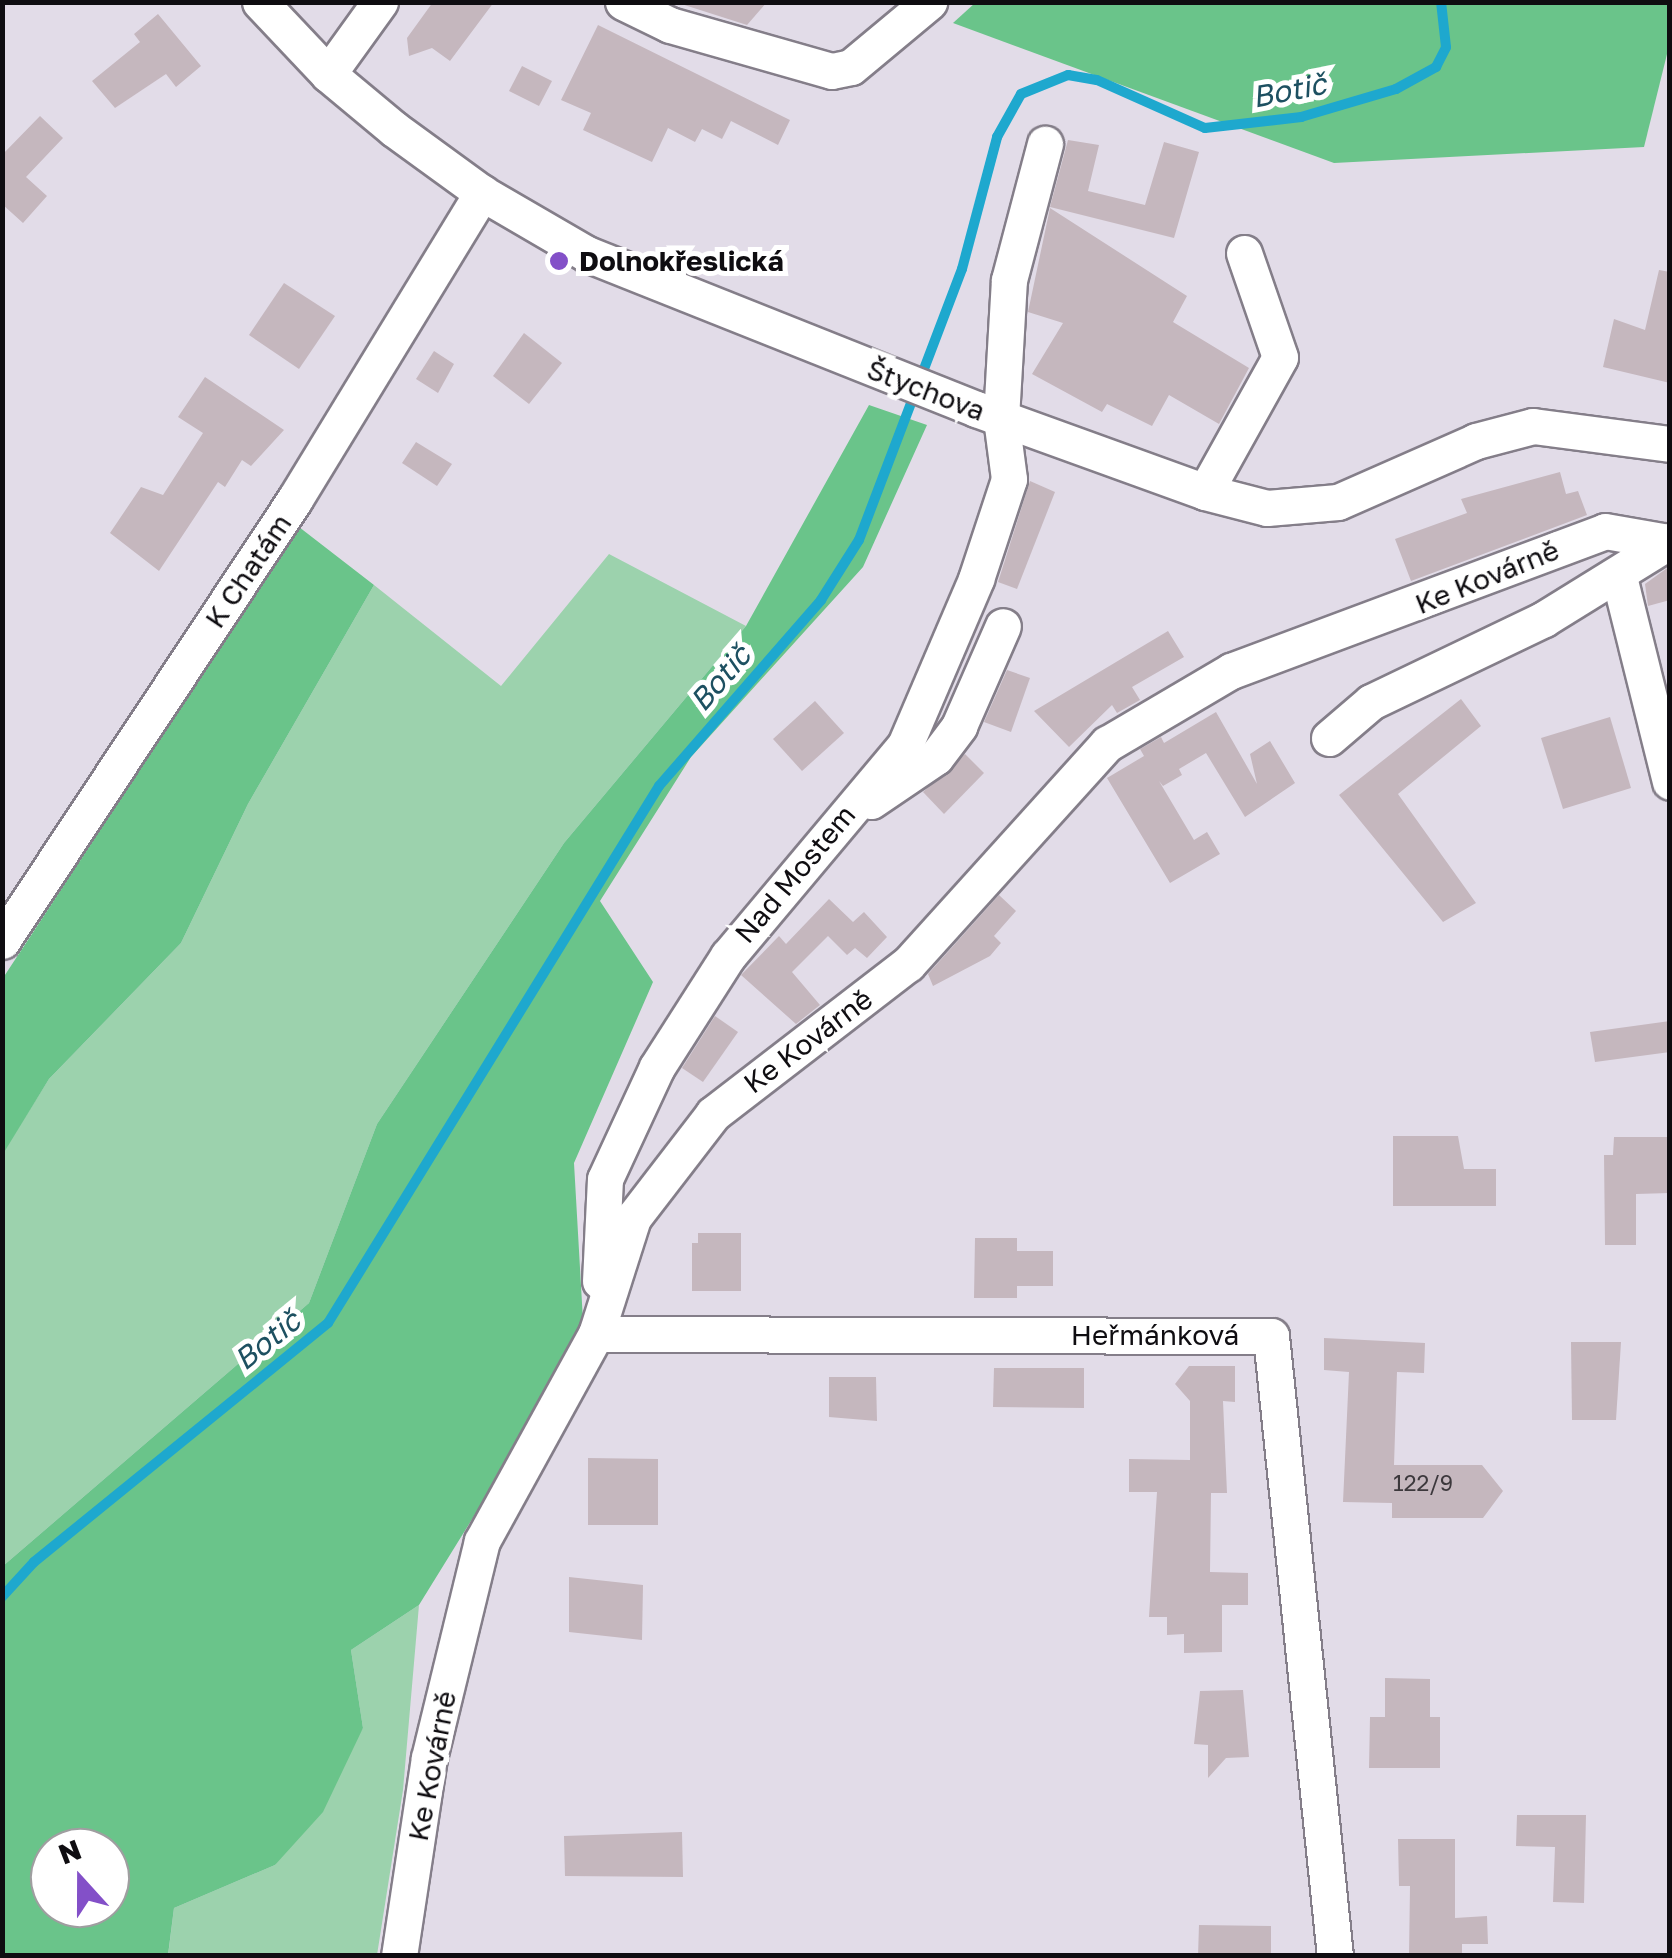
<!DOCTYPE html>
<html>
<head>
<meta charset="utf-8">
<style>
	body { margin:0 }
	#map { position:relative; width:1672px; height:1958px; overflow:hidden; background:#e2dce8; font-family:"Golos Text",sans-serif }
	div>[style] { position:absolute }
	[style*='--x'] { left:calc(var(--x)*1px); top:calc(var(--y)*1px); width:calc(var(--w)*1px); rotate:calc(var(--a)*1deg) }
	.green>* { inset:0; background:#9cd2ad }
	.forest>* { inset:0; background:#6ac48a }
	.stream>* { height:10px; margin:-5px; padding:0 5px; transform-origin:5px; border-radius:5px; background:#1ea8ce }
	.building>* { inset:0; background:#c5b7be }
	.roads { filter:drop-shadow(2px 0 #847e89) drop-shadow(-2px 0 #847e89) drop-shadow(0 2px #847e89) drop-shadow(0 -2px #847e89) }
	.minor>* { height:35px; margin:-17.5px; padding:0 17.5px; transform-origin:17.5px; border-radius:17.5px; background:#fff }
	.dots>* { width:28px; height:28px; translate:-50% -50%; box-sizing:border-box; border:5px solid #fff; border-radius:50% }
	span { translate:-50% -50%; white-space:nowrap; text-align:center; line-height:1.15; -webkit-text-stroke:10px #fff; paint-order:stroke }
	.number-label { font-size:22px; color:#3c383c }
	.number-label span { -webkit-text-stroke-width:0 }
	.poi-label { font-size:28px; color:#0f0d11; font-weight:700 }
	.left { translate:0 -50%; text-align:left }
	.street-label { font-size:28px; color:#0f0d11 }
	.water-label { font-size:30px; color:#1d5061; font-style:italic }
	.frame { position:absolute; inset:0; border:5px solid #0f0d11; pointer-events:none }
	.north { position:absolute; left:30px; top:1828px; width:100px; height:100px; box-sizing:border-box; background:#fff; border:2px solid #9f9ea0; border-radius:50%; rotate:339deg; font-size:28px; font-weight:700; line-height:40px; text-align:center; color:#0f0d11 }
	.north::after { content:''; display:block; margin:auto; width:35px; height:45px; background:#8350c8; clip-path:polygon(50% 0,100% 100%,50% 72%,0 100%) }
</style>
</head>
<body>
<div id="map">
	<div class="green">
		<div style="clip-path:polygon(609px 554px,746px 626px,564px 843px,377px 1124px,309px 1303px,3px 1566px,2px 1154px,49px 1079px,181px 943px,248px 804px,374px 585px,501px 686px)"></div>
		<div style="clip-path:polygon(419px 1605px,403px 1790px,377px 1955px,168px 1956px,174px 1908px,275px 1865px,363px 1728px,351px 1650px)"></div>
	</div>
	<div class="forest">
		<div style="clip-path:polygon(975px 3px,1669px 3px,1669px 46px,1644px 147px,1334px 163px,953px 23px)"></div>
		<div style="clip-path:polygon(evenodd,869px 405px,927px 425px,863px 567px,691px 757px,600px 901px,653px 982px,574px 1163px,584px 1338px,419px 1605px,351px 1650px,363px 1728px,323px 1812px,275px 1865px,174px 1908px,168px 1955px,3px 1956px,3px 1566px,309px 1303px,377px 1124px,564px 843px,746px 626px,869px 405px,50px 1848px,110px 1848px,110px 1908px,50px 1908px,50px 1848px)"></div>
		<div style="clip-path:polygon(299px 527px,374px 585px,248px 804px,181px 943px,49px 1079px,3px 1154px,3px 978px)"></div>
	</div>
	<div class="stream">
		<div style="--x:2;--y:1597;--w:47;--a:-47.6"></div>
		<div style="--x:34;--y:1562;--w:379;--a:-39.1"></div>
		<div style="--x:328;--y:1323;--w:631;--a:-58.35"></div>
		<div style="--x:659;--y:786;--w:247;--a:-48.9"></div>
		<div style="--x:821;--y:600;--w:71;--a:-57.7"></div>
		<div style="--x:859;--y:540;--w:290;--a:-69.2"></div>
		<div style="--x:962;--y:269;--w:137;--a:-75.1"></div>
		<div style="--x:997;--y:137;--w:49;--a:-60.8"></div>
		<div style="--x:1021;--y:94;--w:51;--a:-22"></div>
		<div style="--x:1068;--y:75;--w:29;--a:10"></div>
		<div style="--x:1097;--y:80;--w:118;--a:24"></div>
		<div style="--x:1205;--y:128;--w:97;--a:-6.5"></div>
		<div style="--x:1301;--y:117;--w:99;--a:-16.4"></div>
		<div style="--x:1396;--y:89;--w:46;--a:-28.8"></div>
		<div style="--x:1436;--y:67;--w:22;--a:-63"></div>
		<div style="--x:1446;--y:47;--w:45;--a:-96.3"></div>
	</div>
	<div class="building">
		<div style="clip-path:polygon(433px 2px,494px 2px,450px 61px,432px 48px,409px 56px,407px 38px)"></div>
		<div style="clip-path:polygon(675px 2px,767px 2px,747px 25px)"></div>
		<div style="clip-path:polygon(158px 14px,201px 66px,176px 87px,166px 74px,115px 108px,92px 81px,140px 42px,134px 34px)"></div>
		<div style="clip-path:polygon(598px 25px,790px 120px,778px 145px,731px 121px,722px 139px,702px 129px,695px 142px,668px 128px,652px 162px,583px 130px,591px 113px,561px 100px)"></div>
		<div style="clip-path:polygon(522px 66px,552px 81px,539px 106px,509px 91px)"></div>
		<div style="clip-path:polygon(40px 116px,63px 138px,26px 177px,47px 196px,23px 223px,2px 204px,2px 155px)"></div>
		<div style="clip-path:polygon(1068px 140px,1099px 145px,1088px 191px,1145px 205px,1164px 142px,1199px 152px,1174px 238px,1050px 207px)"></div>
		<div style="clip-path:polygon(1050px 208px,1187px 296px,1173px 322px,1249px 368px,1219px 424px,1169px 395px,1152px 426px,1107px 404px,1102px 412px,1032px 374px,1063px 323px,1028px 312px)"></div>
		<div style="clip-path:polygon(1659px 270px,1670px 272px,1670px 383px,1603px 367px,1614px 319px,1645px 330px)"></div>
		<div style="clip-path:polygon(284px 283px,335px 316px,299px 369px,249px 335px)"></div>
		<div style="clip-path:polygon(524px 333px,562px 363px,529px 404px,493px 376px)"></div>
		<div style="clip-path:polygon(434px 351px,454px 364px,438px 393px,416px 379px)"></div>
		<div style="clip-path:polygon(205px 377px,284px 430px,251px 466px,242px 460px,225px 487px,218px 482px,159px 571px,110px 533px,141px 487px,163px 495px,203px 433px,178px 417px)"></div>
		<div style="clip-path:polygon(416px 442px,452px 464px,437px 486px,402px 463px)"></div>
		<div style="clip-path:polygon(1560px 472px,1566px 494px,1578px 491px,1587px 515px,1411px 581px,1395px 539px,1467px 513px,1461px 499px)"></div>
		<div style="clip-path:polygon(1030px 481px,1055px 492px,1017px 589px,998px 582px)"></div>
		<div style="clip-path:polygon(1670px 566px,1670px 600px,1648px 606px,1645px 584px)"></div>
		<div style="clip-path:polygon(1168px 631px,1184px 657px,1132px 687px,1140px 700px,1117px 713px,1112px 705px,1069px 747px,1034px 711px)"></div>
		<div style="clip-path:polygon(1007px 670px,1030px 678px,1011px 732px,984px 722px)"></div>
		<div style="clip-path:polygon(1461px 699px,1481px 726px,1398px 794px,1476px 903px,1443px 922px,1339px 795px)"></div>
		<div style="clip-path:polygon(815px 701px,844px 733px,802px 771px,773px 739px)"></div>
		<div style="clip-path:polygon(1216px 712px,1257px 784px,1250px 754px,1270px 741px,1295px 783px,1245px 817px,1206px 753px,1179px 769px,1182px 775px,1163px 786px,1159px 781px,1194px 840px,1207px 832px,1220px 854px,1170px 883px,1107px 778px,1144px 756px,1140px 749px,1161px 737px,1164px 743px)"></div>
		<div style="clip-path:polygon(1610px 717px,1631px 788px,1563px 809px,1541px 738px)"></div>
		<div style="clip-path:polygon(965px 754px,984px 773px,944px 814px,923px 792px)"></div>
		<div style="clip-path:polygon(999px 895px,1016px 911px,994px 936px,1001px 943px,990px 956px,933px 986px,928px 974px)"></div>
		<div style="clip-path:polygon(829px 899px,853px 922px,864px 912px,887px 937px,867px 958px,855px 948px,847px 955px,828px 936px,792px 972px,820px 1005px,796px 1024px,741px 975px,779px 936px,786px 944px)"></div>
		<div style="clip-path:polygon(715px 1016px,738px 1032px,703px 1082px,682px 1068px)"></div>
		<div style="clip-path:polygon(1670px 1021px,1670px 1052px,1595px 1062px,1590px 1032px)"></div>
		<div style="clip-path:polygon(1393px 1136px,1458px 1136px,1464px 1169px,1496px 1169px,1496px 1206px,1393px 1206px)"></div>
		<div style="clip-path:polygon(1614px 1137px,1670px 1137px,1670px 1193px,1636px 1194px,1636px 1245px,1605px 1245px,1604px 1155px,1613px 1155px)"></div>
		<div style="clip-path:polygon(698px 1233px,741px 1233px,741px 1291px,692px 1291px,692px 1243px,698px 1243px)"></div>
		<div style="clip-path:polygon(975px 1238px,1017px 1238px,1017px 1251px,1053px 1251px,1053px 1286px,1017px 1286px,1017px 1298px,974px 1298px)"></div>
		<div style="clip-path:polygon(1324px 1338px,1425px 1343px,1424px 1373px,1397px 1372px,1394px 1465px,1482px 1465px,1503px 1491px,1483px 1518px,1392px 1518px,1392px 1503px,1343px 1502px,1349px 1372px,1324px 1370px)"></div>
		<div style="clip-path:polygon(1571px 1342px,1621px 1342px,1616px 1420px,1572px 1420px)"></div>
		<div style="clip-path:polygon(1189px 1366px,1235px 1366px,1235px 1402px,1223px 1401px,1227px 1493px,1211px 1493px,1210px 1572px,1248px 1573px,1248px 1605px,1222px 1605px,1222px 1652px,1184px 1653px,1184px 1634px,1167px 1635px,1167px 1617px,1149px 1617px,1157px 1492px,1129px 1492px,1129px 1459px,1190px 1460px,1190px 1401px,1175px 1384px)"></div>
		<div style="clip-path:polygon(994px 1368px,1084px 1368px,1084px 1408px,993px 1407px)"></div>
		<div style="clip-path:polygon(829px 1377px,876px 1377px,877px 1421px,829px 1417px)"></div>
		<div style="clip-path:polygon(588px 1458px,658px 1459px,658px 1525px,588px 1525px)"></div>
		<div style="clip-path:polygon(569px 1577px,643px 1585px,642px 1640px,569px 1632px)"></div>
		<div style="clip-path:polygon(1385px 1678px,1430px 1679px,1430px 1717px,1440px 1717px,1440px 1768px,1369px 1768px,1370px 1717px,1385px 1717px)"></div>
		<div style="clip-path:polygon(1243px 1690px,1249px 1757px,1226px 1758px,1208px 1778px,1208px 1745px,1194px 1744px,1200px 1691px)"></div>
		<div style="clip-path:polygon(1517px 1815px,1586px 1815px,1584px 1903px,1553px 1902px,1555px 1847px,1516px 1846px)"></div>
		<div style="clip-path:polygon(682px 1832px,683px 1877px,565px 1876px,564px 1836px)"></div>
		<div style="clip-path:polygon(1398px 1839px,1455px 1839px,1455px 1918px,1487px 1916px,1488px 1944px,1462px 1944px,1462px 1956px,1409px 1956px,1410px 1886px,1399px 1886px)"></div>
		<div style="clip-path:polygon(1199px 1925px,1271px 1926px,1271px 1956px,1198px 1956px)"></div>
	</div>
	<div class="roads">
		<div class="minor">
			<div style="--x:260;--y:2;--w:99;--a:46.6"></div>
			<div style="--x:328;--y:74;--w:86;--a:39.8"></div>
			<div style="--x:394;--y:129;--w:109;--a:36"></div>
			<div style="--x:482;--y:193;--w:121;--a:30.2"></div>
			<div style="--x:587;--y:254;--w:419;--a:21.7"></div>
			<div style="--x:976;--y:409;--w:244;--a:19.9"></div>
			<div style="--x:1205;--y:492;--w:64;--a:14.5"></div>
			<div style="--x:1267;--y:508;--w:71;--a:-4.8"></div>
			<div style="--x:1338;--y:502;--w:151;--a:-23.8"></div>
			<div style="--x:1476;--y:441;--w:59;--a:-14.7"></div>
			<div style="--x:1533;--y:426;--w:138;--a:7.5"></div>
			<div style="--x:623;--y:2;--w:52;--a:26.1"></div>
			<div style="--x:670;--y:25;--w:168;--a:15.9"></div>
			<div style="--x:832;--y:71;--w:19;--a:-12"></div>
			<div style="--x:851;--y:67;--w:102;--a:-39.8"></div>
			<div style="--x:328;--y:74;--w:89;--a:-54.2"></div>
			<div style="--x:1205;--y:492;--w:154;--a:-60.9"></div>
			<div style="--x:1280;--y:357;--w:110;--a:-109.1"></div>
			<div style="--x:1619;--y:577;--w:211;--a:76"></div>
			<div style="--x:1329;--y:738;--w:55;--a:-40.6"></div>
			<div style="--x:1371;--y:702;--w:192;--a:-25.6"></div>
			<div style="--x:1544;--y:619;--w:148;--a:-31.8"></div>
			<div style="--x:871;--y:801;--w:78;--a:-34.1"></div>
			<div style="--x:936;--y:757;--w:39;--a:-53"></div>
			<div style="--x:959;--y:726;--w:109;--a:-66.3"></div>
			<div style="--x:2;--y:941;--w:530;--a:-56.46"></div>
			<div style="--x:295;--y:499;--w:359;--a:-58.6"></div>
			<div style="--x:600;--y:1281;--w:102;--a:-87.2"></div>
			<div style="--x:605;--y:1179;--w:123;--a:-65.1"></div>
			<div style="--x:657;--y:1067;--w:132;--a:-57.4"></div>
			<div style="--x:728;--y:956;--w:275;--a:-50"></div>
			<div style="--x:905;--y:745;--w:181;--a:-66.8"></div>
			<div style="--x:976;--y:579;--w:105;--a:-71.7"></div>
			<div style="--x:1009;--y:479;--w:62;--a:-97.5"></div>
			<div style="--x:1001;--y:418;--w:138;--a:-86.7"></div>
			<div style="--x:1009;--y:280;--w:141;--a:-75.2"></div>
			<div style="--x:596;--y:1334;--w:675;--a:0.17"></div>
			<div style="--x:1271;--y:1336;--w:623;--a:84.11"></div>
			<div style="--x:399;--y:1956;--w:200;--a:-81.4"></div>
			<div style="--x:429;--y:1758;--w:223;--a:-76.3"></div>
			<div style="--x:482;--y:1541;--w:236;--a:-61.2"></div>
			<div style="--x:596;--y:1334;--w:122;--a:-72.3"></div>
			<div style="--x:633;--y:1218;--w:131;--a:-52.4"></div>
			<div style="--x:713;--y:1114;--w:246;--a:-37.6"></div>
			<div style="--x:908;--y:964;--w:297;--a:-47.9"></div>
			<div style="--x:1107;--y:744;--w:144;--a:-30.5"></div>
			<div style="--x:1231;--y:671;--w:399;--a:-20.5"></div>
			<div style="--x:1605;--y:531;--w:64;--a:9.9"></div>
		</div>
	</div>
	<div class="dots">
		<div style="left:559px;top:261px;background:#8350c8"></div>
	</div>
	<div class="number-label">
		<span style="left:1423px;top:1483px">122/9</span>
	</div>
	<div class="poi-label">
		<span class="left" style="left:579px;top:261px">Dolnokřeslická</span>
	</div>
	<div class="street-label">
		<span style="left:926px;top:390px;rotate:21deg">Štychova</span>
		<span style="left:248px;top:571px;rotate:-56deg">K Chatám</span>
		<span style="left:1487px;top:577px;rotate:-22deg">Ke Kovárně</span>
		<span style="left:795px;top:874px;rotate:-50deg">Nad Mostem</span>
		<span style="left:808px;top:1041px;rotate:-37deg">Ke Kovárně</span>
		<span style="left:1155px;top:1335px">Heřmánková</span>
		<span style="left:432px;top:1766px;rotate:-79deg">Ke Kovárně</span>
	</div>
	<div class="water-label">
		<span style="left:1289px;top:90px;rotate:-11deg">Botič</span>
		<span style="left:720px;top:678px;rotate:-49deg">Botič</span>
		<span style="left:267px;top:1340px;rotate:-39deg">Botič</span>
	</div>
	<div class="frame"></div>
	<div class="north">N</div>
</div>
</body>
</html>
